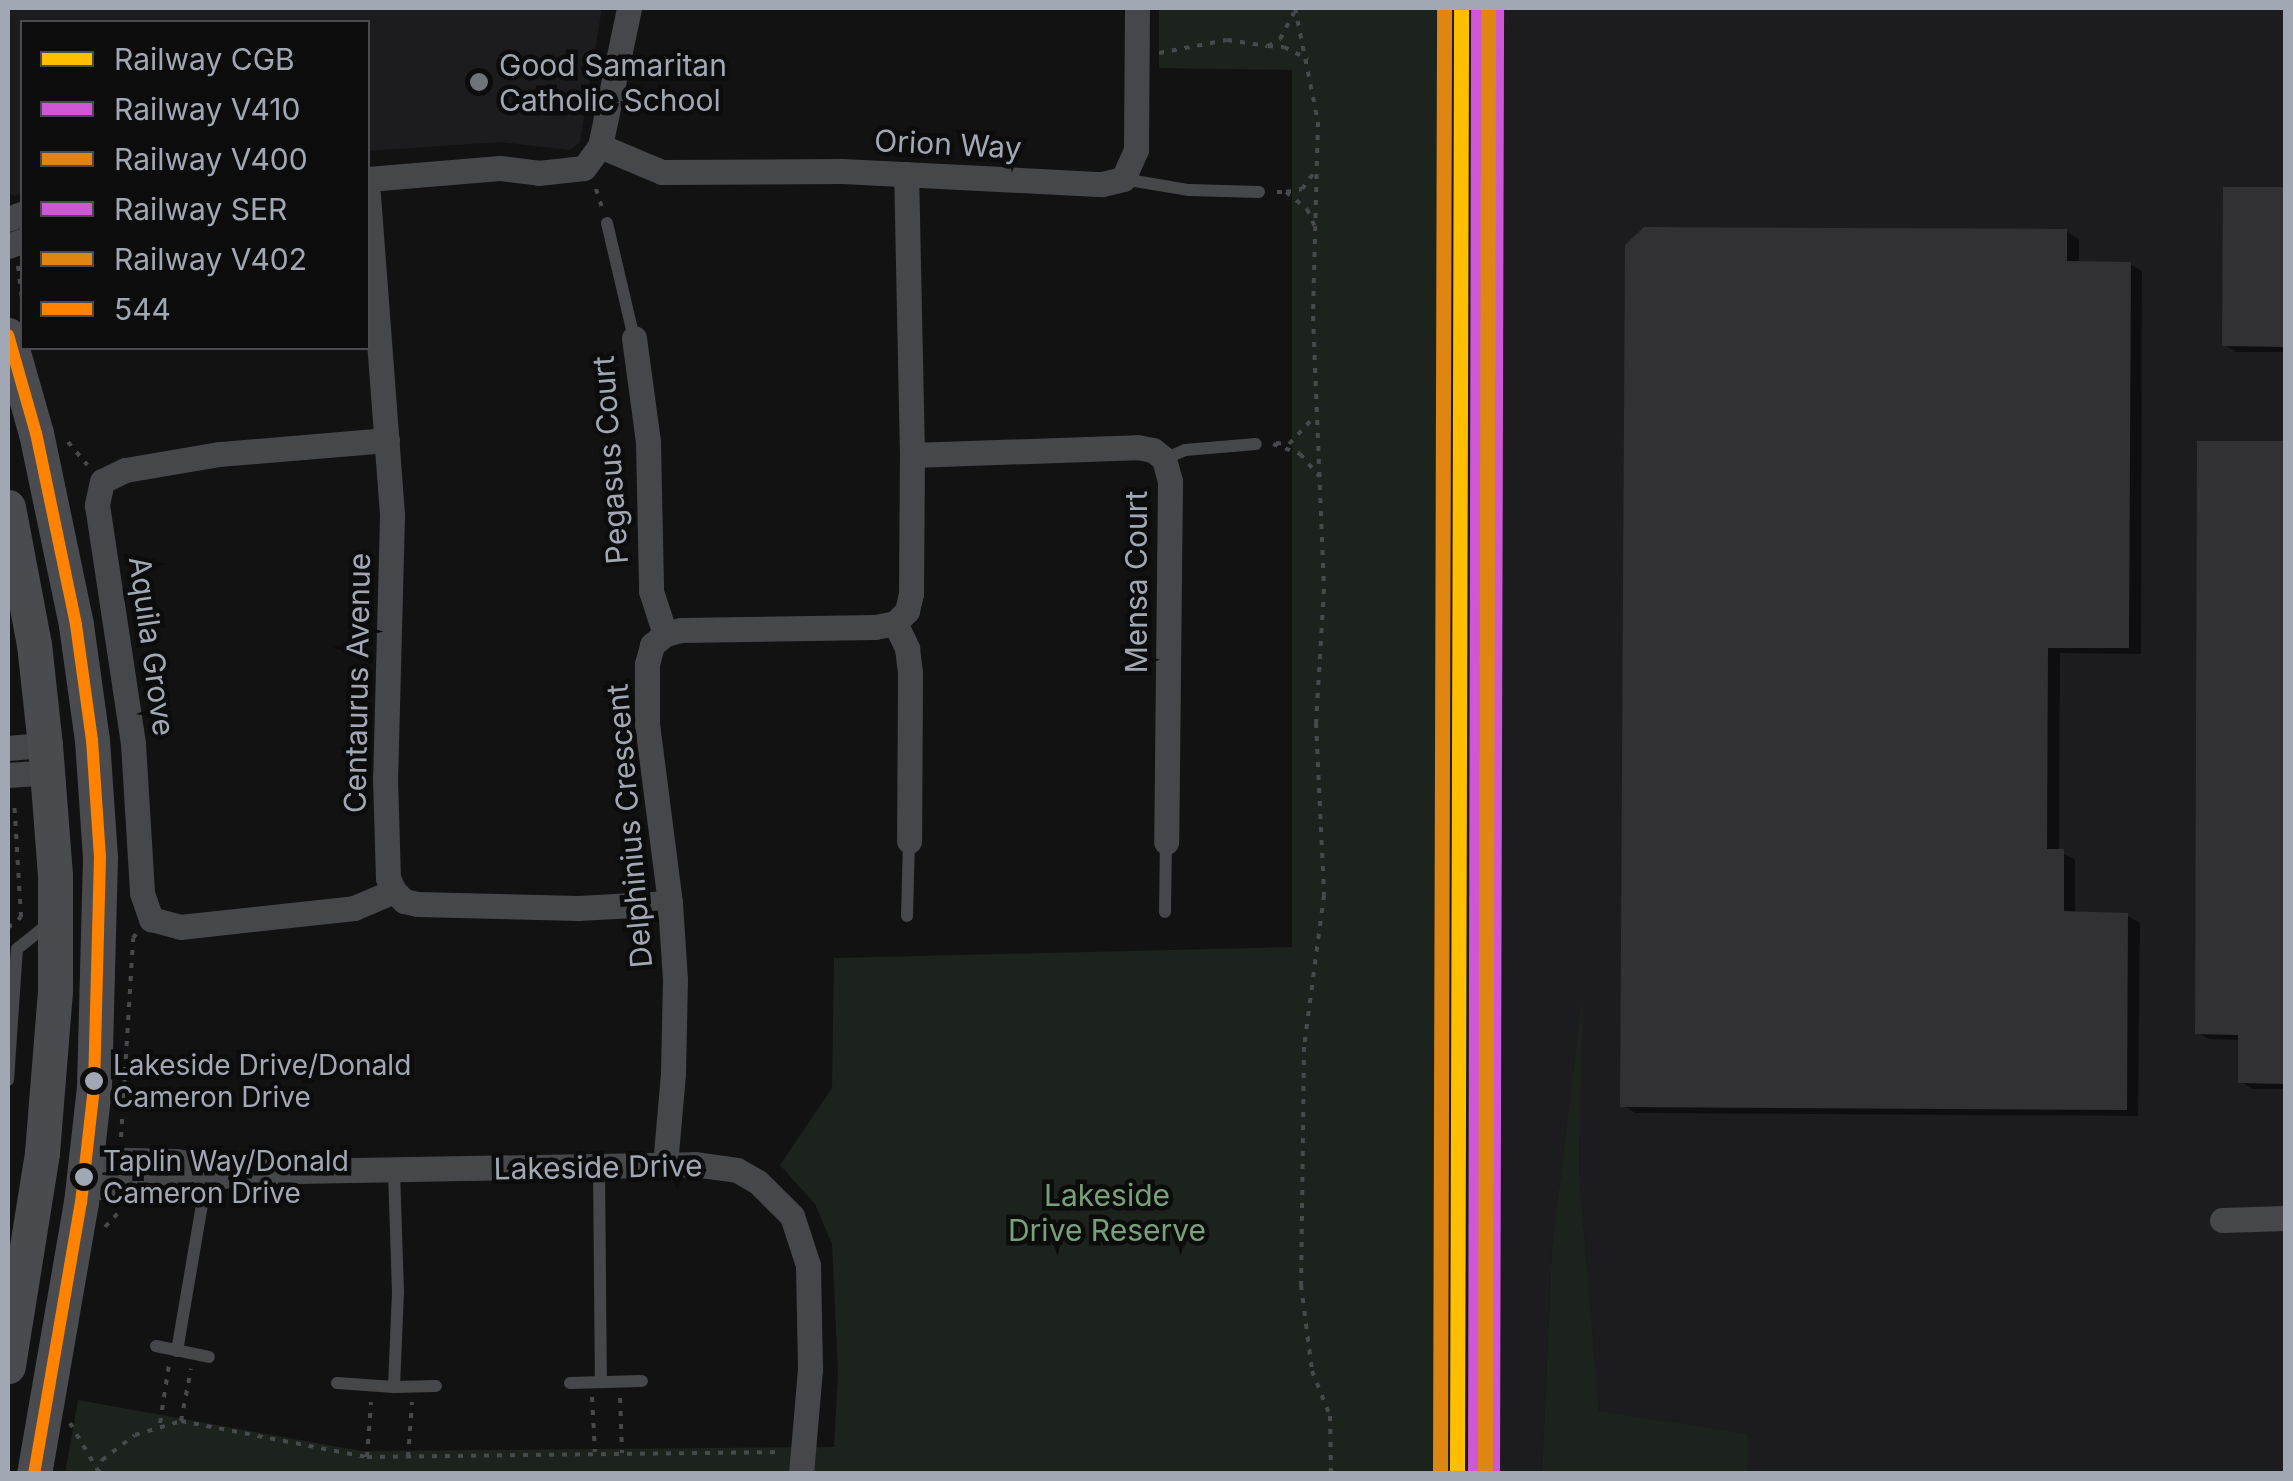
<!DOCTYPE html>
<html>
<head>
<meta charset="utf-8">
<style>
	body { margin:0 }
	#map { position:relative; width:2293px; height:1481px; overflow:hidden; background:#121212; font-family:Inter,sans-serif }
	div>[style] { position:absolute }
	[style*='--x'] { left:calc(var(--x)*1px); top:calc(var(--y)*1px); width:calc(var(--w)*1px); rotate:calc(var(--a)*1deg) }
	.built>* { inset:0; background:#1c1c1e }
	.green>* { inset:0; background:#1c221c }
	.shadow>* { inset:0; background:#0007 }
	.building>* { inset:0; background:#313133 }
	.path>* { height:4px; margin-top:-2px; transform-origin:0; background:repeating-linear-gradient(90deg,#47494d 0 5px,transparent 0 13px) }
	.lane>* { height:12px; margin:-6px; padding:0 6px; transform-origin:6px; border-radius:6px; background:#46474b }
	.street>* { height:25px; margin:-12.5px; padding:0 12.5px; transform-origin:12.5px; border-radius:12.5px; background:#46474b }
	.secondary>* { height:35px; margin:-17.5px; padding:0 17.5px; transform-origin:17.5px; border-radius:17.5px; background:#4a4b4f }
	.bus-1>* { height:12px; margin:-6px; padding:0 6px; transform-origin:6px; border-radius:6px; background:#ff8200 }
	.rail-1>* { height:15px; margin:-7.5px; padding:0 7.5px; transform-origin:7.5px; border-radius:7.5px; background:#ffbe00 }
	.rail-2>* { height:15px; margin:-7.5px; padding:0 7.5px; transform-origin:7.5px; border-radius:7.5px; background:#cf57d5 }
	.rail-3>* { height:15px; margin:-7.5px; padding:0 7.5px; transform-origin:7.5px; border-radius:7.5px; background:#df8512 }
	.rail-4>* { height:15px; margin:-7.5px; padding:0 7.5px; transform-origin:7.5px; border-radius:7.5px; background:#cf57d5 }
	.rail-5>* { height:15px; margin:-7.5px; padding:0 7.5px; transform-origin:7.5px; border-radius:7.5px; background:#df8512 }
	.dots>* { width:28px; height:28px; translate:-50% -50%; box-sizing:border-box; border:5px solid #0c0c0d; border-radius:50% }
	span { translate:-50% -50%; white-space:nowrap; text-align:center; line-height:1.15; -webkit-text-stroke:9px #0c0c0d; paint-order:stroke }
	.bus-label { font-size:28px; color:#a1a8b4 }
	.left { translate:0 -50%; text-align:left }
	.poi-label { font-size:30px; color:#a1a8b4 }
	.street-label { font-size:30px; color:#a1a8b4 }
	.park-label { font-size:30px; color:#77a178 }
	.frame { position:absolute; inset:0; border:10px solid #a1a8b4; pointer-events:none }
	.legend { position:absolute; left:20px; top:20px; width:350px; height:330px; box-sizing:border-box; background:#0c0c0d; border:2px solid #484a50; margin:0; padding:12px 18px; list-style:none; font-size:30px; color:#a1a8b4 }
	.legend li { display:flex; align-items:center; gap:20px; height:50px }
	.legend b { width:50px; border:2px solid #484a50 }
</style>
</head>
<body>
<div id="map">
	<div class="built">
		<div style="clip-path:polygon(8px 8px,602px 8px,580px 142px,570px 150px,500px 142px,368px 151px,368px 22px,22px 22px,22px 193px,14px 196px,8px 192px)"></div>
		<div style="clip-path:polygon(1451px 8px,2285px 8px,2285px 1473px,1747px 1473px,1746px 1436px,1599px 1412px,1579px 1171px,1582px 1006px,1552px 1247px,1542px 1473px,1448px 1474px)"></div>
	</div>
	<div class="green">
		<div style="clip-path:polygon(1159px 8px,1451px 8px,1448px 1473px,65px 1474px,78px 1400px,361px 1451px,834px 1447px,838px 1373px,832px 1244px,815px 1204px,780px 1165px,832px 1088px,834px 958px,1292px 947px,1292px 70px,1159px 68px)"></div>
		<div style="clip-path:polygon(1583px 992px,1579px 1171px,1599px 1411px,1747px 1434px,1747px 1473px,1542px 1473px,1552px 1247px)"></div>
	</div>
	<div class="shadow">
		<div style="clip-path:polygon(2286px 189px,2286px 352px,2237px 352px,2224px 345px)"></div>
		<div style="clip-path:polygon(2067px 232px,2079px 239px,2079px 263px,2130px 264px,2142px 271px,2141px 654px,2060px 653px,2059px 852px,2075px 859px,2075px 914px,2128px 916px,2140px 923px,2138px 1116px,1635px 1113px,1623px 1105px)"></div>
		<div style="clip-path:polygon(2286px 444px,2286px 1089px,2253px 1089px,2241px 1082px,2241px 1040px,2209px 1039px,2197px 1032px)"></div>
	</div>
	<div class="building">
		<div style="clip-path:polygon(2223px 187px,2286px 187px,2286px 347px,2222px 346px)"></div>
		<div style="clip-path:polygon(1644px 227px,2067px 229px,2067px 261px,2131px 262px,2129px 648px,2048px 648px,2047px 849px,2064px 849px,2064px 911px,2128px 913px,2127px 1110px,1620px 1107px,1625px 245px)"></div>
		<div style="clip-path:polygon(2197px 441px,2286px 441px,2286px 1084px,2238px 1083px,2238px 1035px,2195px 1034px)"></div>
	</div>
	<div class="path">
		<div style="--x:1295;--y:8;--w:116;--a:78.6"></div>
		<div style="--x:1318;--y:122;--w:194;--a:91.5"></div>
		<div style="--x:1313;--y:316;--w:273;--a:87.7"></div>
		<div style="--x:1324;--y:589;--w:134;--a:93.4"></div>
		<div style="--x:1316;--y:723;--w:172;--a:87.3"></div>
		<div style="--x:1324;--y:895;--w:153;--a:97.5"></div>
		<div style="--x:1304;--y:1047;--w:238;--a:90.7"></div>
		<div style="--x:1301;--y:1285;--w:87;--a:82.7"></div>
		<div style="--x:1312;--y:1371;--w:48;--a:68.2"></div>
		<div style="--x:1330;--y:1416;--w:58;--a:89"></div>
		<div style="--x:1268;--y:46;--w:16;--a:4"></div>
		<div style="--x:1284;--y:47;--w:27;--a:27"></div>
		<div style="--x:1159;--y:53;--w:69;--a:-10.8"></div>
		<div style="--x:1227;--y:40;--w:41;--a:8.3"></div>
		<div style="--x:1268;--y:46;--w:14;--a:-30"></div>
		<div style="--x:1280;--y:39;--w:30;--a:-62"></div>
		<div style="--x:596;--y:189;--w:20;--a:72"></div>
		<div style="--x:1277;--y:192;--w:9;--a:0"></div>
		<div style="--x:1286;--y:192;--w:27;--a:39"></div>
		<div style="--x:1307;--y:209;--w:20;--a:66"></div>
		<div style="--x:1286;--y:192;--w:16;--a:-11"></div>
		<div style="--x:1302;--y:189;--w:24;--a:-54"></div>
		<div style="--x:18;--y:266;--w:34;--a:83"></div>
		<div style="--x:68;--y:442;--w:30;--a:50"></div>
		<div style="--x:1276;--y:443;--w:13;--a:4"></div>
		<div style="--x:1289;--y:444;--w:37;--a:-47"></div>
		<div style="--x:1273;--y:444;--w:29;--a:20"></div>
		<div style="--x:1300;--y:454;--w:30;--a:49"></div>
		<div style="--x:8;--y:928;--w:17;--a:-40"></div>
		<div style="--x:21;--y:917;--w:117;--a:-93.4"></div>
		<div style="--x:121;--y:1137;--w:199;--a:-86.5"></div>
		<div style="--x:133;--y:938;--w:5;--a:-53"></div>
		<div style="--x:105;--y:1227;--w:21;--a:-47"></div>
		<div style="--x:592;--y:1397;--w:55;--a:86.9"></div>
		<div style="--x:620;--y:1398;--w:55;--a:87.9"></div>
		<div style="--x:181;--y:1421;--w:53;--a:-79.1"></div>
		<div style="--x:70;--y:1423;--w:56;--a:59.7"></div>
		<div style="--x:160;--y:1423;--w:60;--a:-81.3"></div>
		<div style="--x:367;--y:1457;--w:55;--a:-85.8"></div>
		<div style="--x:408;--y:1457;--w:55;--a:-85.8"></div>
		<div style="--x:98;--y:1474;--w:15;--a:-74"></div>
		<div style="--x:102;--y:1460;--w:41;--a:-37.1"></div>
		<div style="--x:135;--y:1435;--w:48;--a:-16.9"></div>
		<div style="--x:181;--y:1421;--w:189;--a:11"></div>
		<div style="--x:367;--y:1457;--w:411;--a:-0.7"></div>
	</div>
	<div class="lane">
		<div style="--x:1123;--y:179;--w:67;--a:9.5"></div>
		<div style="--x:1189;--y:190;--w:70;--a:1.6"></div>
		<div style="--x:607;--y:223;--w:118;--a:76.8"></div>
		<div style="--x:1164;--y:459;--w:23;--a:-23"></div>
		<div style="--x:1185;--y:450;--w:71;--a:-4.8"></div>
		<div style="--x:1165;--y:912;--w:70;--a:-89.2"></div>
		<div style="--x:907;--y:916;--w:75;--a:-88.5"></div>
		<div style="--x:8;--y:1080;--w:131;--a:-86.1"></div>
		<div style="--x:17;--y:949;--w:40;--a:-39"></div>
		<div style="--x:599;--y:1166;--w:216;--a:89.5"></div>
		<div style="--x:156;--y:1346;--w:54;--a:11.7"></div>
		<div style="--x:177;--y:1351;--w:178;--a:-80.3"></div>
		<div style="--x:337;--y:1383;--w:57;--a:4"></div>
		<div style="--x:394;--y:1387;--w:95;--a:-87.6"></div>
		<div style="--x:398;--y:1292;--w:123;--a:-91.9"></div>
		<div style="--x:570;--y:1383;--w:72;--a:-1.6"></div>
		<div style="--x:394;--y:1387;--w:42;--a:-1.4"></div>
	</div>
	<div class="street">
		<div style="--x:600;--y:146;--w:67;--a:22.8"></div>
		<div style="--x:662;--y:172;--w:180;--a:-0.3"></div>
		<div style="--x:842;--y:171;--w:260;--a:2.9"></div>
		<div style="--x:1102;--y:184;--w:22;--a:-13"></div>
		<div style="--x:1123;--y:179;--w:32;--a:-66"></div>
		<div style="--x:1136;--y:150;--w:142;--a:-89.6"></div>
		<div style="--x:368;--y:179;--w:132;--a:-4.8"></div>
		<div style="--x:500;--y:168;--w:38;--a:7"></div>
		<div style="--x:538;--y:173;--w:46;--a:-6.2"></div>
		<div style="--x:584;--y:168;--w:27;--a:-54"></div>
		<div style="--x:600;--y:146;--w:141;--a:-78.1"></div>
		<div style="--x:368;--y:195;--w:322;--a:85.7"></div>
		<div style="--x:392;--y:516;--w:262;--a:91.5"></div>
		<div style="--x:385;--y:778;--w:100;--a:88.3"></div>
		<div style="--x:388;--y:878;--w:14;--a:65"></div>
		<div style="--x:394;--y:891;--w:14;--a:45"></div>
		<div style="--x:404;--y:901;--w:13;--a:13"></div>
		<div style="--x:417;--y:904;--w:161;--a:1.4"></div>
		<div style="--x:578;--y:908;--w:92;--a:-3.1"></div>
		<div style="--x:8;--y:219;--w:15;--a:-20"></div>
		<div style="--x:8;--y:246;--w:15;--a:-20"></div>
		<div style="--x:634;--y:338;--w:105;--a:82.3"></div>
		<div style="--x:648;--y:442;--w:149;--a:88.8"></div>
		<div style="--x:651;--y:591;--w:45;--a:72"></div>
		<div style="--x:387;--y:440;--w:169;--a:175.2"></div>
		<div style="--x:219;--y:454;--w:95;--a:170.3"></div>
		<div style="--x:125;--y:470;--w:25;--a:154"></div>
		<div style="--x:102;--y:481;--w:25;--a:102"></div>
		<div style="--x:97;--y:505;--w:242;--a:81.4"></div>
		<div style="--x:133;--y:744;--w:149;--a:86.5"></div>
		<div style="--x:142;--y:893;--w:28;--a:71"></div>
		<div style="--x:151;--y:919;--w:30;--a:15"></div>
		<div style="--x:180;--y:927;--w:175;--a:-6.2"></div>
		<div style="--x:354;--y:908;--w:43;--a:-23"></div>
		<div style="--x:912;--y:455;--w:225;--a:-2"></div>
		<div style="--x:1137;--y:447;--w:16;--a:11"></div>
		<div style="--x:1153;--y:450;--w:14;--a:39"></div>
		<div style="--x:1164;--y:459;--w:23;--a:75"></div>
		<div style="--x:1170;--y:481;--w:361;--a:90.6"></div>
		<div style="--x:895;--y:623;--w:28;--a:64"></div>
		<div style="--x:907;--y:648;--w:25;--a:83"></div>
		<div style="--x:910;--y:673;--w:168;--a:90.3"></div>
		<div style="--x:8;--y:748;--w:37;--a:-5"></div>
		<div style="--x:8;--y:775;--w:39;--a:-4"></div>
		<div style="--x:86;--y:1159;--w:90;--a:1.3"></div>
		<div style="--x:176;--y:1161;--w:49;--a:9.5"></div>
		<div style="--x:665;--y:1165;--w:92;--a:-85"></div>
		<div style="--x:673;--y:1073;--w:93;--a:-88.8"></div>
		<div style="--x:675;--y:980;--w:77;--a:-93.7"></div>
		<div style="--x:670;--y:903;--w:181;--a:-97.3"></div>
		<div style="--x:647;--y:723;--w:59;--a:-90"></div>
		<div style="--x:647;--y:664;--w:20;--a:-75"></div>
		<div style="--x:652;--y:645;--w:17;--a:-40"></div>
		<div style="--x:665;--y:634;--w:16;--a:-14"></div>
		<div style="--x:681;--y:630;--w:194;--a:-0.9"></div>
		<div style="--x:875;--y:627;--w:20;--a:-11"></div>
		<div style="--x:895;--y:623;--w:17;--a:-45"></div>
		<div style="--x:907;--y:611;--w:17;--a:-77"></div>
		<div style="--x:911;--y:594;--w:139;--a:-89.6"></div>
		<div style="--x:912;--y:455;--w:281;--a:-91.2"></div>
		<div style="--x:83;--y:1187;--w:84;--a:0"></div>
		<div style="--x:167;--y:1187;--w:78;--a:-11"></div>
		<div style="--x:244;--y:1172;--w:450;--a:-1"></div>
		<div style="--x:694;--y:1164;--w:43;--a:7.9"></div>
		<div style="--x:737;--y:1170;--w:24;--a:30"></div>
		<div style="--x:758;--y:1182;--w:48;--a:45"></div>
		<div style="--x:792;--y:1216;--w:52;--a:71.9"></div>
		<div style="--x:808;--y:1265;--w:104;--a:88.9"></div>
		<div style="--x:810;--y:1369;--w:105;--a:94.9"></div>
		<div style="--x:2222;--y:1220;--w:64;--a:-1.8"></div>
	</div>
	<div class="secondary">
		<div style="--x:8;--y:335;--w:102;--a:74.1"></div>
		<div style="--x:36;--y:433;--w:196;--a:78.2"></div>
		<div style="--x:76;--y:625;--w:116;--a:82.1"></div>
		<div style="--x:92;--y:740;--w:117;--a:86.1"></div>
		<div style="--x:100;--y:857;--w:230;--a:91.5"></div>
		<div style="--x:94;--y:1087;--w:116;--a:96.4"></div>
		<div style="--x:81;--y:1202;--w:276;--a:99.8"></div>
		<div style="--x:8;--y:507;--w:139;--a:79.3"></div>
		<div style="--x:34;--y:644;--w:102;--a:83.8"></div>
		<div style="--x:45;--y:745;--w:130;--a:85.6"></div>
		<div style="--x:55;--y:875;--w:116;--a:90"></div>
		<div style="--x:55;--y:991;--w:163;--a:94.6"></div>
		<div style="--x:42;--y:1153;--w:216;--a:99.1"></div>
	</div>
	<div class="bus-1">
		<div style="--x:8;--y:335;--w:102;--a:74.1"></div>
		<div style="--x:36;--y:433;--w:196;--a:78.2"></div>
		<div style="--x:76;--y:625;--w:116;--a:82.1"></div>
		<div style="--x:92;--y:740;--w:117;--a:86.1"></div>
		<div style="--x:100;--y:857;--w:230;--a:91.5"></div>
		<div style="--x:94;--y:1087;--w:116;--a:96.4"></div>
		<div style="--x:81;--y:1202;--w:276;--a:99.8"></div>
	</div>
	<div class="rail-1">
		<div style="--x:1457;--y:1474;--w:1466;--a:-89.84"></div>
	</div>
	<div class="rail-2">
		<div style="--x:1475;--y:1474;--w:1466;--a:-89.88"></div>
	</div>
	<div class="rail-3">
		<div style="--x:1440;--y:1474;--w:1466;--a:-89.84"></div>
	</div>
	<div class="rail-4">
		<div style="--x:1492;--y:1474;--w:1466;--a:-89.84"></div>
	</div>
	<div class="rail-5">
		<div style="--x:1485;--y:1474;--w:1466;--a:-89.88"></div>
	</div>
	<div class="dots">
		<div style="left:479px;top:82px;background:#6f747b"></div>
		<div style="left:94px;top:1081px;background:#a1a8b4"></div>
		<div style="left:84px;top:1177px;background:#a1a8b4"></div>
	</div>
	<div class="bus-label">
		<span class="left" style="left:113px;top:1081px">Lakeside Drive/Donald<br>Cameron Drive</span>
		<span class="left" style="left:103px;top:1177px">Taplin Way/Donald<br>Cameron Drive</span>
	</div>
	<div class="poi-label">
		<span class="left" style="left:499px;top:82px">Good Samaritan<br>Catholic School</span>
	</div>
	<div class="street-label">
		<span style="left:948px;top:144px;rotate:3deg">Orion Way</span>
		<span style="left:610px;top:460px;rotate:-94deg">Pegasus Court</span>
		<span style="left:1136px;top:582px;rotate:-90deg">Mensa Court</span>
		<span style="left:152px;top:646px;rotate:82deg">Aquila Grove</span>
		<span style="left:357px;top:683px;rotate:-89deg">Centaurus Avenue</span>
		<span style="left:629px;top:826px;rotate:-95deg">Delphinius Crescent</span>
		<span style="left:598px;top:1167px;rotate:-1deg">Lakeside Drive</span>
	</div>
	<div class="park-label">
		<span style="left:1107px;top:1212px">Lakeside<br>Drive Reserve</span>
	</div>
	<div class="frame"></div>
	<ul class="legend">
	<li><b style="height:12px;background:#ffbe00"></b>Railway CGB</li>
	<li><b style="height:12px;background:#cf57d5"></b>Railway V410</li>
	<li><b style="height:12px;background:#df8512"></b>Railway V400</li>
	<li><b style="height:12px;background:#cf57d5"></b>Railway SER</li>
	<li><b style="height:12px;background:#df8512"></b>Railway V402</li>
	<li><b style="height:12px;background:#ff8200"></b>544</li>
	</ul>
</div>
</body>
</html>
